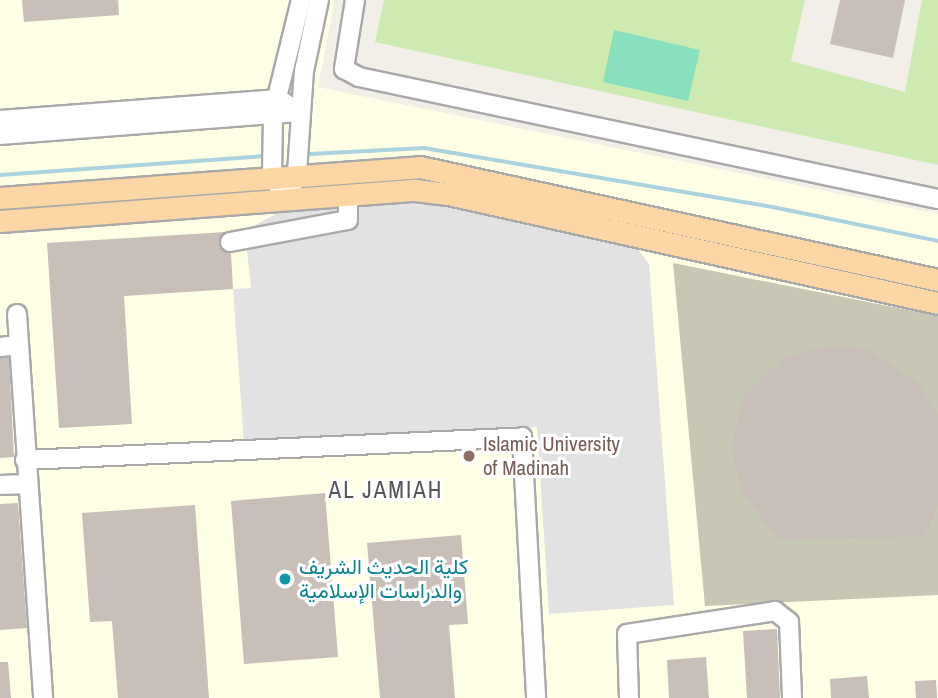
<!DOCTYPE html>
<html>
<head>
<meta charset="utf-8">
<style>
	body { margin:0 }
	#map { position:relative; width:938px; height:698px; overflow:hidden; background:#f2efe9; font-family:"Archivo Narrow",Vazirmatn,sans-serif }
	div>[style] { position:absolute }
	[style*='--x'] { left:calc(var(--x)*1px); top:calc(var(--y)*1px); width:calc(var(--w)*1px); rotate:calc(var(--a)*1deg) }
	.education>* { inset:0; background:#ffffe5 }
	.construction>* { inset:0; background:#c7c7b4 }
	.grass>* { inset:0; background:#cdebb0 }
	.pitch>* { inset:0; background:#88e0be }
	.parking>* { inset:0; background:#e2e2e2 }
	.stream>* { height:3.5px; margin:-1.75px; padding:0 1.75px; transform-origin:1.75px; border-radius:1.75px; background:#aad3df }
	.building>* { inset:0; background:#c7bfb8 }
	.roads { filter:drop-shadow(2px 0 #a9a9a9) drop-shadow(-2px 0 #a9a9a9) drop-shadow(0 2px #a9a9a9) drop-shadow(0 -2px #a9a9a9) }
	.minor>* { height:18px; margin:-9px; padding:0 9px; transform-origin:9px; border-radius:9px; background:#fff }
	.major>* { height:21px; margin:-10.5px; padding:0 10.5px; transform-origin:10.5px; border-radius:10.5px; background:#fcd6a4 }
	.dots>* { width:19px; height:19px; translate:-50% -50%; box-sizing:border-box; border:4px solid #fff; border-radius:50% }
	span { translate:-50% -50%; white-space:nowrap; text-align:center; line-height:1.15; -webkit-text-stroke:6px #fff; paint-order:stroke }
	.education-label { font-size:21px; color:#785e54 }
	.left { translate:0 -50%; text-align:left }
	.culture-label { font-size:21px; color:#0d838f }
	.neighbourhood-label { font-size:23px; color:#555; letter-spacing:2px }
</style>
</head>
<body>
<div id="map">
	<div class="education">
		<div style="clip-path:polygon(0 0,335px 0,318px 87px,938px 214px,938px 698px,0 698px)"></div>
	</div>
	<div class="construction">
		<div style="clip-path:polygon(673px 263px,938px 316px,938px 595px,705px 606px)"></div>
	</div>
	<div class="grass">
		<div style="clip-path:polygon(384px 0,805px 0,791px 61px,905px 92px,922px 0,938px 0,938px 165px,375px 42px)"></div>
	</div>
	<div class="pitch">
		<div style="clip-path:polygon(614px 30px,700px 50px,688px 101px,603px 82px)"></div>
	</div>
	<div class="parking">
		<div style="clip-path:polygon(417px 199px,634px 244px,649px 264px,674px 605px,549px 614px,537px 427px,244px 444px,233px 289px,251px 288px,245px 231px,285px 209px)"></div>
	</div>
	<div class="stream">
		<div style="--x:310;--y:154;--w:114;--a:-3"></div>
		<div style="--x:424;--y:148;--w:354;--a:9.6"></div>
		<div style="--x:773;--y:207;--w:168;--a:11.6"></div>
		<div style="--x:0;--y:175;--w:264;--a:-4.1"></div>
	</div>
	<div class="building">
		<div style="clip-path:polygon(22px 0,118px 0,119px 15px,24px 22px)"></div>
		<div style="clip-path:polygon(840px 0,905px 0,893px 58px,830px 44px)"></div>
		<div style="clip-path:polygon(226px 232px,219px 243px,231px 253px,233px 289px,124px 296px,132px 424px,59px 428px,47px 243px)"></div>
		<div style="clip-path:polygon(834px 345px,868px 350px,917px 382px,938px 415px,938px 506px,925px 536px,779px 540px,742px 492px,732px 447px,742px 398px,784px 357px)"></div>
		<div style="clip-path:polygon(0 358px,9px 358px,14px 457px,0 458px)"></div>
		<div style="clip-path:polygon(325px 493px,338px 657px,244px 664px,231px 501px)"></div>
		<div style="clip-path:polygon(18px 503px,27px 628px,0 630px,0 504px)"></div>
		<div style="clip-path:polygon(195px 505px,209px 698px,118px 698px,112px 621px,90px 622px,82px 513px)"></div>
		<div style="clip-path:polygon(461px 535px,468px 624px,449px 625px,455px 698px,380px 698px,367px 543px)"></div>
		<div style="clip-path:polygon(777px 629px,780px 698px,747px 698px,743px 631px)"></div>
		<div style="clip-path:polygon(706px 657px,709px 698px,669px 698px,667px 660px)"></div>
		<div style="clip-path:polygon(0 662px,8px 662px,11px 698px,0 698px)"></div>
		<div style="clip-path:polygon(867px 676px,869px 698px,831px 698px,830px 679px)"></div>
		<div style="clip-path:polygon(936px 680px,937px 698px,916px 698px,915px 681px)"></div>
	</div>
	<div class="roads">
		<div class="minor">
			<div style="--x:355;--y:0;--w:70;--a:99.1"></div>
			<div style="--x:344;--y:69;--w:17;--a:28"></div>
			<div style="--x:359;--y:77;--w:592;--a:11.9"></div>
			<div style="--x:0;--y:120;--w:280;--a:-4.3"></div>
			<div style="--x:279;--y:99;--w:23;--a:34"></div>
			<div style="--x:298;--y:112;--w:299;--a:175.6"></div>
			<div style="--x:292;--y:186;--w:14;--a:-69"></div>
			<div style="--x:297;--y:173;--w:102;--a:-86.1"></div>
			<div style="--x:304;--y:71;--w:73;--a:-78.1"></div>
			<div style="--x:279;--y:187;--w:15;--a:-118"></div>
			<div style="--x:272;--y:174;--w:60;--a:-89"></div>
			<div style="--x:273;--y:114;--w:117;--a:-76.2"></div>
			<div style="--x:230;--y:242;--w:120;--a:-10.6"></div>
			<div style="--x:348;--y:220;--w:25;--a:-90"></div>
			<div style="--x:17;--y:314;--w:385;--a:86.1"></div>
			<div style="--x:0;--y:347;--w:19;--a:-6"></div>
			<div style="--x:25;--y:460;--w:498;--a:-2.6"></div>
			<div style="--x:522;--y:437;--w:261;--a:86.9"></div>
			<div style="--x:0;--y:485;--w:28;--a:-2"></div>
			<div style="--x:629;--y:698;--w:64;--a:-91.8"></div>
			<div style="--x:627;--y:634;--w:150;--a:-8.8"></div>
			<div style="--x:775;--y:611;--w:18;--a:38"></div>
			<div style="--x:789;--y:622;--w:76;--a:87.7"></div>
		</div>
		<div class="major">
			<div style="--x:0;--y:198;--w:421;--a:-4.2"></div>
			<div style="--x:420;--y:167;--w:530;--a:12.31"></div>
			<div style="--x:0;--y:221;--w:416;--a:-4.3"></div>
			<div style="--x:415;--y:190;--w:33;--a:7"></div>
			<div style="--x:448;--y:194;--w:502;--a:12.54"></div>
		</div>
	</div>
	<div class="dots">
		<div style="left:469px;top:456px;background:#8d6e63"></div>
		<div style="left:285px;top:579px;background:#0f9aa8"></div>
	</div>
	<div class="education-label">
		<span class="left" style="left:483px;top:456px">Islamic University<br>of Madinah</span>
	</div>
	<div class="culture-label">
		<span class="left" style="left:299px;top:579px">كلية الحديث الشريف<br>والدراسات الإسلامية</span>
	</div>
	<div class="neighbourhood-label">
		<span style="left:386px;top:490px">AL JAMIAH</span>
	</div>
</div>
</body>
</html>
